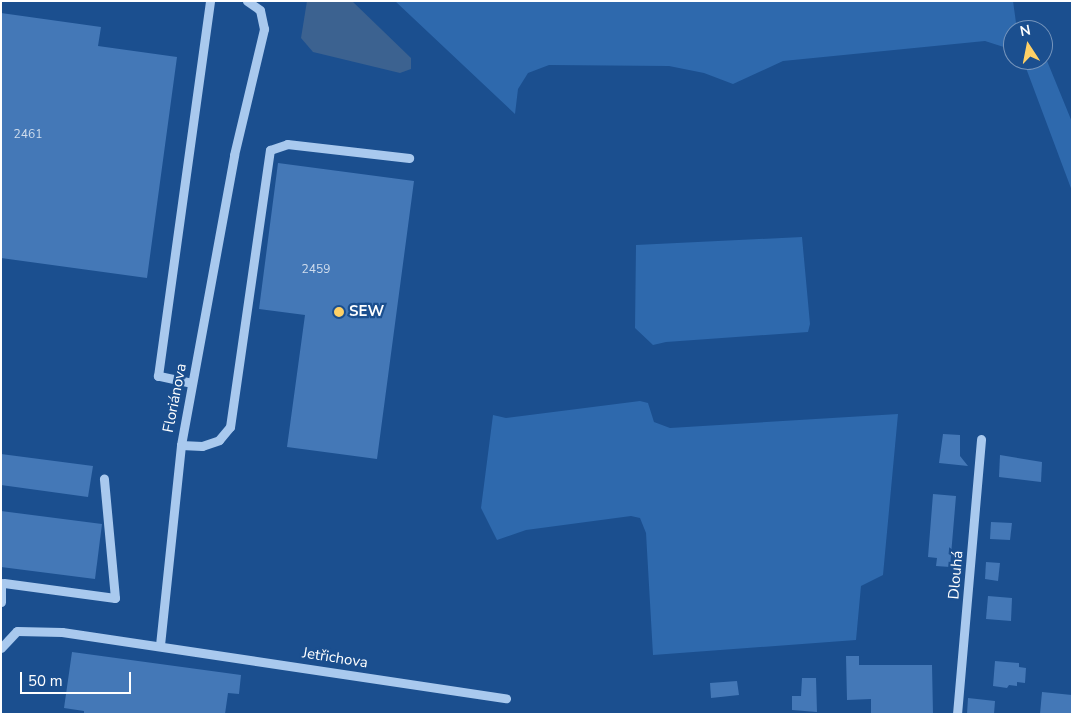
<!DOCTYPE html>
<html>
<head>
<meta charset="utf-8">
<style>
	body { margin:0 }
	#map { position:relative; width:1073px; height:715px; overflow:hidden; background:#1b4f8f; font-family:"Nunito Sans",sans-serif }
	div>[style] { position:absolute }
	[style*='--x'] { left:calc(var(--x)*1px); top:calc(var(--y)*1px); width:calc(var(--w)*1px); rotate:calc(var(--a)*1deg) }
	.green>* { inset:0; background:#2e69ad }
	.water>* { inset:0; background:#3c6290 }
	.building>* { inset:0; background:#4478b7 }
	.minor>* { height:9px; margin:-4.5px; padding:0 4.5px; transform-origin:4.5px; border-radius:4.5px; background:#a9c9ee }
	.dots>* { width:14px; height:14px; translate:-50% -50%; box-sizing:border-box; border:2px solid #1b4f8f; border-radius:50% }
	span { translate:-50% -50%; white-space:nowrap; text-align:center; line-height:1.15; -webkit-text-stroke:4.5px #1b4f8f; paint-order:stroke }
	.number-label { font-size:12px; color:#d0dded }
	.number-label span { -webkit-text-stroke-width:0 }
	.poi-label { font-size:15px; color:#fff; font-weight:700 }
	.left { translate:0 -50%; text-align:left }
	.street-label { font-size:15px; color:#fff }
	.frame { position:absolute; inset:0; border:2px solid #fff; pointer-events:none }
	.north { position:absolute; left:1003px; top:20px; width:50px; height:50px; box-sizing:border-box; background:#1b4f8f; border:1px solid #7695bc; border-radius:50%; rotate:349deg; font-size:14px; font-weight:700; line-height:20px; text-align:center; color:#fff }
	.north::after { content:''; display:block; margin:auto; width:18px; height:22px; background:#ffd166; clip-path:polygon(50% 0,100% 100%,50% 72%,0 100%) }
	.scale { position:absolute; left:20px; top:672px; width:111px; height:22px; box-sizing:border-box; border:2px solid #fff; border-top:0; padding-left:6px; font-size:15px; line-height:18px; white-space:nowrap; color:#fff; -webkit-text-stroke:4px #1b4f8f; paint-order:stroke }
</style>
</head>
<body>
<div id="map">
	<div class="green">
		<div style="clip-path:polygon(395px 1px,1013px 1px,1017px 30px,1013px 30px,1013px 50px,985px 41px,783px 61px,733px 84px,704px 73px,669px 66px,549px 65px,528px 73px,518px 89px,515px 114px)"></div>
		<div style="clip-path:polygon(1043px 51px,1072px 122px,1072px 191px,1023px 60px,1043px 60px)"></div>
		<div style="clip-path:polygon(802px 237px,810px 324px,808px 332px,666px 342px,653px 345px,635px 328px,636px 245px)"></div>
		<div style="clip-path:polygon(640px 401px,648px 403px,654px 422px,670px 428px,898px 414px,883px 575px,861px 586px,856px 640px,653px 655px,646px 533px,640px 518px,631px 516px,526px 530px,497px 540px,481px 508px,493px 415px,506px 418px)"></div>
	</div>
	<div class="water">
		<div style="clip-path:polygon(307px 1px,352px 1px,411px 58px,411px 69px,400px 73px,313px 52px,301px 38px)"></div>
	</div>
	<div class="building">
		<div style="clip-path:polygon(1px 13px,101px 27px,98px 46px,177px 57px,147px 278px,1px 258px)"></div>
		<div style="clip-path:polygon(278px 163px,414px 181px,377px 459px,287px 447px,305px 315px,259px 309px)"></div>
		<div style="clip-path:polygon(943px 434px,960px 435px,960px 456px,968px 466px,939px 463px)"></div>
		<div style="clip-path:polygon(1px 454px,93px 466px,88px 497px,1px 485px)"></div>
		<div style="clip-path:polygon(1000px 455px,1042px 462px,1041px 482px,999px 477px)"></div>
		<div style="clip-path:polygon(933px 494px,956px 496px,950px 567px,936px 566px,937px 558px,928px 557px)"></div>
		<div style="clip-path:polygon(1px 511px,102px 524px,95px 579px,1px 567px)"></div>
		<div style="clip-path:polygon(991px 522px,1012px 523px,1010px 540px,990px 539px)"></div>
		<div style="clip-path:polygon(986px 562px,1000px 563px,998px 581px,985px 579px)"></div>
		<div style="clip-path:polygon(988px 596px,1012px 598px,1011px 621px,986px 619px)"></div>
		<div style="clip-path:polygon(72px 652px,241px 675px,239px 694px,228px 693px,225px 714px,84px 714px,84px 711px,64px 708px)"></div>
		<div style="clip-path:polygon(846px 656px,859px 656px,859px 665px,932px 665px,933px 714px,871px 714px,871px 699px,847px 700px)"></div>
		<div style="clip-path:polygon(995px 661px,1019px 663px,1019px 667px,1026px 668px,1025px 683px,1017px 682px,1017px 686px,1009px 685px,1007px 688px,993px 686px)"></div>
		<div style="clip-path:polygon(802px 678px,816px 678px,817px 712px,792px 710px,792px 696px,801px 696px)"></div>
		<div style="clip-path:polygon(737px 681px,739px 695px,711px 698px,710px 683px)"></div>
		<div style="clip-path:polygon(1042px 692px,1072px 695px,1072px 714px,1040px 714px)"></div>
		<div style="clip-path:polygon(968px 698px,995px 701px,994px 714px,967px 714px)"></div>
	</div>
	<div class="minor">
		<div style="--x:192;--y:383;--w:35;--a:-168"></div>
		<div style="--x:158;--y:376;--w:379;--a:-82.1"></div>
		<div style="--x:181;--y:445;--w:21;--a:3"></div>
		<div style="--x:202;--y:446;--w:18;--a:-19"></div>
		<div style="--x:219;--y:440;--w:17;--a:-50"></div>
		<div style="--x:230;--y:427;--w:280;--a:-81.8"></div>
		<div style="--x:270;--y:150;--w:18;--a:-19"></div>
		<div style="--x:287;--y:144;--w:123;--a:6.5"></div>
		<div style="--x:1;--y:583;--w:19;--a:90"></div>
		<div style="--x:4;--y:583;--w:112;--a:7.7"></div>
		<div style="--x:115;--y:598;--w:120;--a:-95.3"></div>
		<div style="--x:160;--y:645;--w:201;--a:-84"></div>
		<div style="--x:181;--y:445;--w:295;--a:-79.6"></div>
		<div style="--x:234;--y:155;--w:130;--a:-76.6"></div>
		<div style="--x:264;--y:29;--w:19;--a:-102"></div>
		<div style="--x:260;--y:10;--w:16;--a:-145"></div>
		<div style="--x:1;--y:648;--w:23;--a:-47"></div>
		<div style="--x:17;--y:631;--w:45;--a:1.3"></div>
		<div style="--x:62;--y:632;--w:449;--a:8.5"></div>
		<div style="--x:957;--y:714;--w:276;--a:-85"></div>
	</div>
	<div class="dots">
		<div style="left:339px;top:312px;background:#ffd166"></div>
	</div>
	<div class="number-label">
		<span style="left:28px;top:135px">2461</span>
		<span style="left:316px;top:270px">2459</span>
	</div>
	<div class="poi-label">
		<span class="left" style="left:349px;top:312px">SEW</span>
	</div>
	<div class="street-label">
		<span style="left:175px;top:398px;rotate:-79deg">Floriánova</span>
		<span style="left:956px;top:575px;rotate:-85deg">Dlouhá</span>
		<span style="left:335px;top:658px;rotate:9deg">Jetřichova</span>
	</div>
	<div class="frame"></div>
	<div class="north">N</div>
	<div class="scale">50 m</div>
</div>
</body>
</html>
